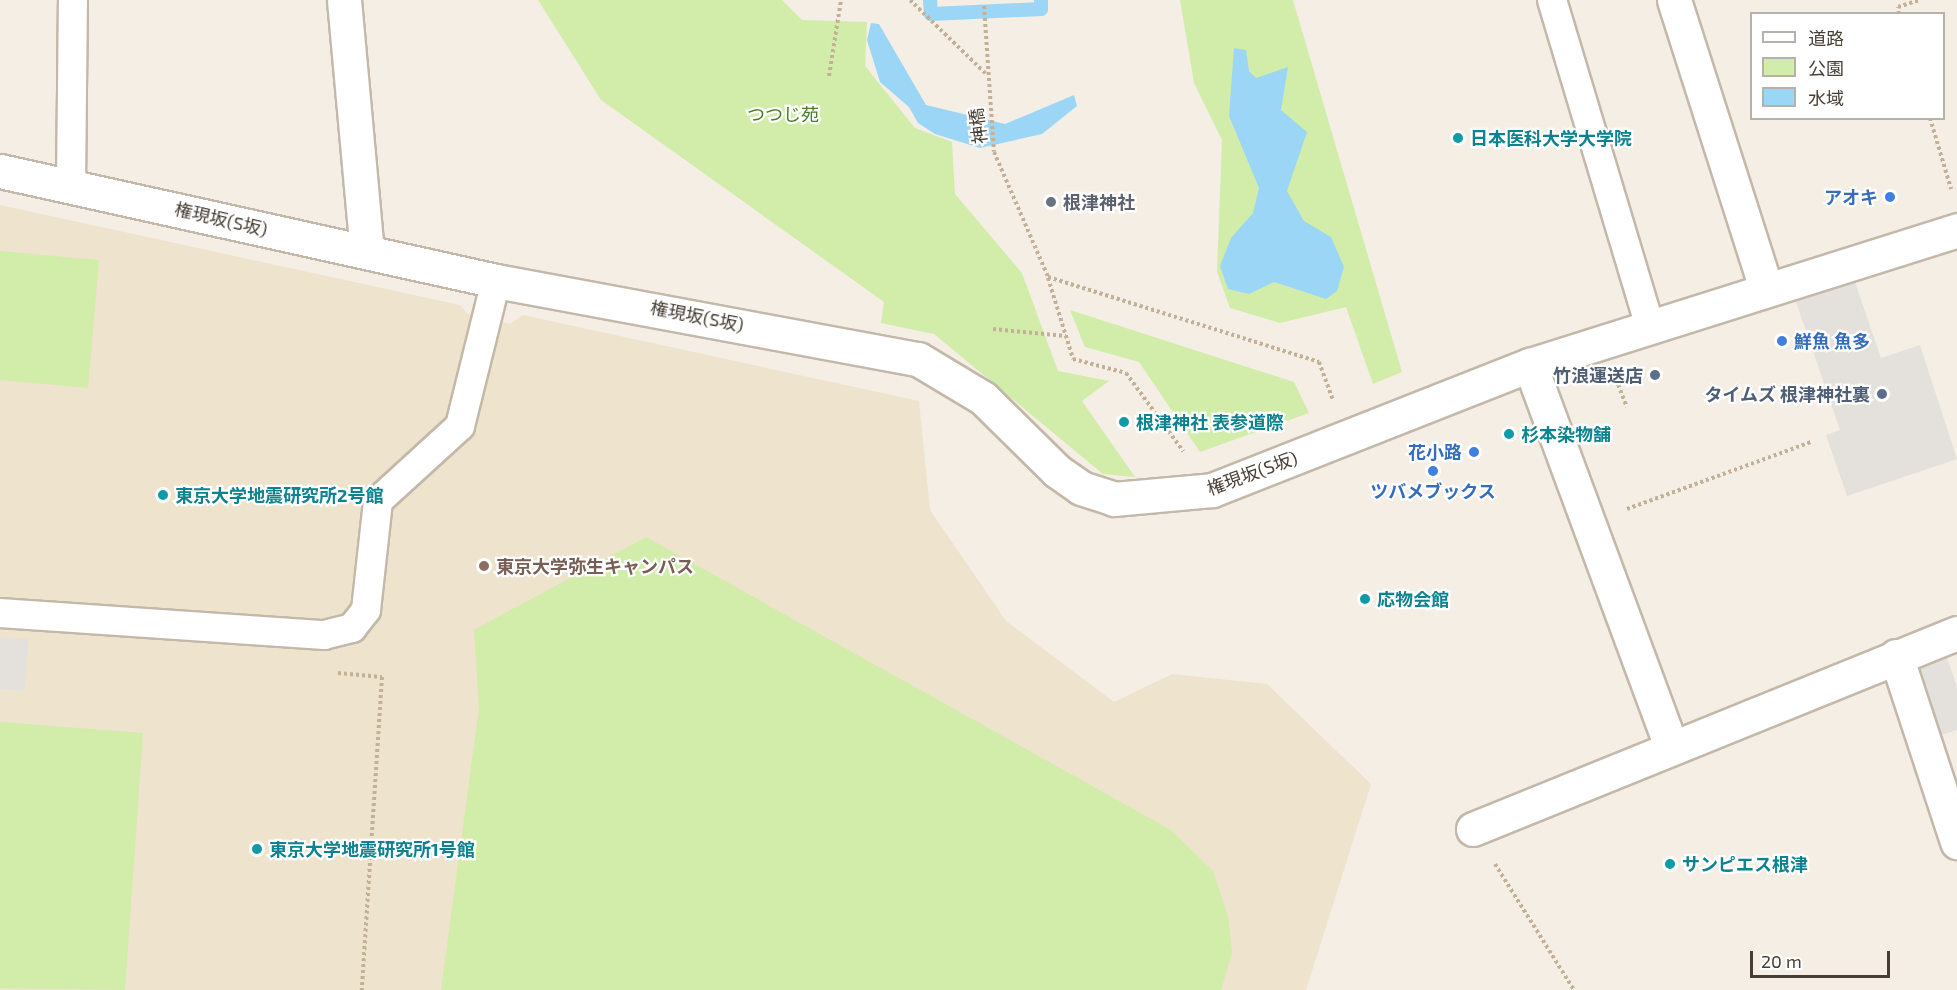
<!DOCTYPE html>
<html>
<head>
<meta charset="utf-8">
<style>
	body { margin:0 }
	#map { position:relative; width:1957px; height:990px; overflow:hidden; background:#f4eee5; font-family:"Exo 2","Noto Sans JP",sans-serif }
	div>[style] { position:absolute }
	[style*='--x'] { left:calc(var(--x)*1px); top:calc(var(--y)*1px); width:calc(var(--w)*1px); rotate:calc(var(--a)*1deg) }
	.education>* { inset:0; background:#eee3cd }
	.green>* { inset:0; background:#d2ecaa }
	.parking>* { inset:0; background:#e4e1dd }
	.water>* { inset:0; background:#9cd6f6 }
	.stream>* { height:14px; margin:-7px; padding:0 7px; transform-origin:7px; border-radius:7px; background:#9cd6f6 }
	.path>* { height:4px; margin-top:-2px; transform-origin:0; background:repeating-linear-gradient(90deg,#c3b197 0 3px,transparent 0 6px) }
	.roads { filter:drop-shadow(2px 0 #c3b8a9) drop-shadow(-2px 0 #c3b8a9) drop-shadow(0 2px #c3b8a9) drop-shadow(0 -2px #c3b8a9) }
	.service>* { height:28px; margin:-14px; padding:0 14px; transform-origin:14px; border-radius:14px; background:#fff }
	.minor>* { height:33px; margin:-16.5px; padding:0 16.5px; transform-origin:16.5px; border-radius:16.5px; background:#fff }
	.dots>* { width:16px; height:16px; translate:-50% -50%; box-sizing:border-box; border:3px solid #fff; border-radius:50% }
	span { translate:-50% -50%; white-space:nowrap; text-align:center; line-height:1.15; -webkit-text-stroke:4.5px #fff; paint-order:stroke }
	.park-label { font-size:18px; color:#4a7d23 }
	.street-label { font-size:18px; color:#473e34 }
	.culture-label { font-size:18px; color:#0d838f; font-weight:700 }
	.left { translate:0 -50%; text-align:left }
	.shop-label { font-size:18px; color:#366cbe; font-weight:700 }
	.right { translate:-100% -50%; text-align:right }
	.worship-label { font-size:18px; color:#5b616d; font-weight:700 }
	.service-label { font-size:18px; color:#4e5e75; font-weight:700 }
	.education-label { font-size:18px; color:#785e54; font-weight:700 }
	.legend { position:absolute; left:1750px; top:12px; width:195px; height:108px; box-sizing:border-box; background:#fff; border:2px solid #b5b2ae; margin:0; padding:8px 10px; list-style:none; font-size:18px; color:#473e34 }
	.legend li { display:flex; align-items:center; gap:12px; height:30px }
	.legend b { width:30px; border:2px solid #b5b2ae }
	.scale { position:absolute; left:1750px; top:951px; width:140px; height:27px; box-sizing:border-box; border:3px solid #473e34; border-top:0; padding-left:8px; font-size:18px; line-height:21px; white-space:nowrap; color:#473e34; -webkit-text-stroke:4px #fff; paint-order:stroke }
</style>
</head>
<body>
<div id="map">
	<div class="education">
		<div style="clip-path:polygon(0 205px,460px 305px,468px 314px,510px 324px,523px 315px,919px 401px,930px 510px,1006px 621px,1114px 702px,1172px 674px,1267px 684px,1371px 784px,1306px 990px,0 990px)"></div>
	</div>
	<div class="green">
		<div style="clip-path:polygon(538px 0,782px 0,802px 20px,867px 22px,865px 66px,915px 128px,952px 142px,955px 194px,1022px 273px,1058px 371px,1109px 381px,1082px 401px,1135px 477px,1103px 474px,934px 334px,881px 323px,884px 302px,601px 100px)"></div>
		<div style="clip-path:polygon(1180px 0,1293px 0,1402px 372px,1373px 384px,1346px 307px,1280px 323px,1230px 308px,1217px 272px,1222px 140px,1194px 83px)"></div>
		<div style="clip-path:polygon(0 251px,99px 260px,88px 388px,0 380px)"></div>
		<div style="clip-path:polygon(1070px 310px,1294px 382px,1309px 413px,1200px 452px,1139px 362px,1085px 347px)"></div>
		<div style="clip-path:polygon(646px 537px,1171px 830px,1213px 871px,1228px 916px,1232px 953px,1221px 990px,441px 990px,479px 708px,474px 630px)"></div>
		<div style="clip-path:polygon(0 722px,143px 733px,125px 990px,0 988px)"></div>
	</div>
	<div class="parking">
		<div style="clip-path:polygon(1855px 282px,1881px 358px,1920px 345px,1957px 459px,1847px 496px,1826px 435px,1840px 430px,1796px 302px)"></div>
		<div style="clip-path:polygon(0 637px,29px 639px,25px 691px,0 689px)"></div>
		<div style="clip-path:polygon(1947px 657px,1957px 687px,1957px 730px,1935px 737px,1913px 668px)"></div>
	</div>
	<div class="water">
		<div style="clip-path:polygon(871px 23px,879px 24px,926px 105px,1005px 124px,1074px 95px,1077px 106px,1042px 134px,980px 148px,935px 134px,918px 123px,909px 107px,880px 82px,867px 40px)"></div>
		<div style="clip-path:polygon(1234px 48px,1246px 50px,1249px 71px,1256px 78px,1288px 67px,1281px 110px,1307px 132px,1287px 191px,1304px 221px,1331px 237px,1344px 267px,1337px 291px,1326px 299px,1274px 282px,1249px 294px,1228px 289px,1220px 266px,1231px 238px,1253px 213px,1259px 188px,1229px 116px)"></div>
	</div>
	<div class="stream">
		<div style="--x:930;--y:0;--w:14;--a:86"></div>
		<div style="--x:931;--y:14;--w:110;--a:-2.6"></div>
		<div style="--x:1041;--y:9;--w:9;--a:-90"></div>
	</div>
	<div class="path">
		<div style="--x:910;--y:0;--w:106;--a:44.2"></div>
		<div style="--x:984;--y:6;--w:146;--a:86.1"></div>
		<div style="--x:994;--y:152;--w:136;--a:66.6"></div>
		<div style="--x:1048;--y:277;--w:284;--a:17.4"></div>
		<div style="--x:1319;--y:362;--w:40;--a:69.8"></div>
		<div style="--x:1899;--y:14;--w:7;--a:-98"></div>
		<div style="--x:1898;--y:7;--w:22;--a:-18"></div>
		<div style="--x:829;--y:76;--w:77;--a:-81"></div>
		<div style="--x:1930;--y:118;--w:74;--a:73.5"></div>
		<div style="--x:1048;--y:278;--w:85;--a:72.8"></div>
		<div style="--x:1073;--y:359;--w:55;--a:14.8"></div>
		<div style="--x:1126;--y:373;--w:97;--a:53.8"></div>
		<div style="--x:993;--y:329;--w:73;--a:5.5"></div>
		<div style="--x:1616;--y:379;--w:30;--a:69"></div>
		<div style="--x:1627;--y:509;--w:196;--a:-20"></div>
		<div style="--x:338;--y:673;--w:44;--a:5.2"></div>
		<div style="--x:382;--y:677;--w:314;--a:93.7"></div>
		<div style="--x:1495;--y:864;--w:149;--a:57.9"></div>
	</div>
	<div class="roads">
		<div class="service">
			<div style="--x:1552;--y:0;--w:344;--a:73.3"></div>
			<div style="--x:71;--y:185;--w:185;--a:-89.4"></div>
			<div style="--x:0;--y:613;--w:325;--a:3.9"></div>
			<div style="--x:324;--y:635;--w:29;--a:-14"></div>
			<div style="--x:352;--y:628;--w:23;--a:-52"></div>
			<div style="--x:366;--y:610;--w:110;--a:-83.7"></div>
			<div style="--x:378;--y:501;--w:111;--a:-42.4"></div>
			<div style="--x:460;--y:426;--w:149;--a:-76.1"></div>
		</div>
		<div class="minor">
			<div style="--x:344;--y:0;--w:252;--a:84.8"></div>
			<div style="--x:1674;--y:0;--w:303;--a:72.3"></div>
			<div style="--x:0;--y:171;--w:508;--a:12.5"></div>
			<div style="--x:496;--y:281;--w:429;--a:10.5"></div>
			<div style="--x:918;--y:359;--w:76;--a:31"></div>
			<div style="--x:983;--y:398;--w:104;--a:44.6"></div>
			<div style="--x:1057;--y:471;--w:29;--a:35"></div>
			<div style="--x:1081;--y:488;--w:35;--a:18"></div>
			<div style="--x:1114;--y:499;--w:98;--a:-5.2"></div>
			<div style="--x:1212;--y:490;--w:342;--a:-21.5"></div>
			<div style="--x:1530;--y:365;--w:448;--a:-17.5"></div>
			<div style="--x:1530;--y:365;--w:407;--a:69.7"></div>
			<div style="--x:1896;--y:656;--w:196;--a:71.8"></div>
			<div style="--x:1473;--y:829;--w:522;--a:-22.05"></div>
		</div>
	</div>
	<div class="dots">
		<div style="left:1458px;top:138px;background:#0f9aa8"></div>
		<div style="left:1890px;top:197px;background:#3f7fe0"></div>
		<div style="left:1051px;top:202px;background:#6b7280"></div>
		<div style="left:1782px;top:341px;background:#3f7fe0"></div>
		<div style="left:1655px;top:375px;background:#5c6f8a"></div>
		<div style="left:1882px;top:394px;background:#5c6f8a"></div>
		<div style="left:1124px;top:422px;background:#0f9aa8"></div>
		<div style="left:1509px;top:434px;background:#0f9aa8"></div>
		<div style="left:1474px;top:452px;background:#3f7fe0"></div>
		<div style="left:1433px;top:471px;background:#3f7fe0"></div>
		<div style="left:163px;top:495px;background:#0f9aa8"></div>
		<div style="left:484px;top:566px;background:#8d6e63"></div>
		<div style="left:1365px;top:599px;background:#0f9aa8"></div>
		<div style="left:257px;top:849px;background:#0f9aa8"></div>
		<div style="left:1670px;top:864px;background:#0f9aa8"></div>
	</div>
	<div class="park-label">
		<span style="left:783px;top:114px">つつじ苑</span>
	</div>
	<div class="street-label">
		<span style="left:978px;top:126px;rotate:-97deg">神橋</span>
		<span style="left:221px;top:219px;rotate:13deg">権現坂(S坂)</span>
		<span style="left:697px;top:316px;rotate:11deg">権現坂(S坂)</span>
		<span style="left:1252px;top:473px;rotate:-20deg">権現坂(S坂)</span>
	</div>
	<div class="culture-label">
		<span class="left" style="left:1470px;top:138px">日本医科大学大学院</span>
		<span class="left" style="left:1136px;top:422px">根津神社 表参道際</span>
		<span class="left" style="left:1521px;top:434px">杉本染物舗</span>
		<span class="left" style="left:175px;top:495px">東京大学地震研究所2号館</span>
		<span class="left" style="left:1377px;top:599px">応物会館</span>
		<span class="left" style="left:269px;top:849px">東京大学地震研究所1号館</span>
		<span class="left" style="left:1682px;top:864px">サンピエス根津</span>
	</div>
	<div class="shop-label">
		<span class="right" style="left:1878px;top:197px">アオキ</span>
		<span class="left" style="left:1794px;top:341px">鮮魚 魚多</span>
		<span class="right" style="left:1462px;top:452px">花小路</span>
		<span style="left:1433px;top:491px">ツバメブックス</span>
	</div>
	<div class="worship-label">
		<span class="left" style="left:1063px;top:202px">根津神社</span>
	</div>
	<div class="service-label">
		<span class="right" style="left:1643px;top:375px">竹浪運送店</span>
		<span class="right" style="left:1870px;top:394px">タイムズ 根津神社裏</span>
	</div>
	<div class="education-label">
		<span class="left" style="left:496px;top:566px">東京大学弥生キャンパス</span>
	</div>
	<ul class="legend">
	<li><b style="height:8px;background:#fff"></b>道路</li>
	<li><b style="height:16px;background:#d2ecaa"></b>公園</li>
	<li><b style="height:16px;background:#9cd6f6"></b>水域</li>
	</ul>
	<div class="scale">20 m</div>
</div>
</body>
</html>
